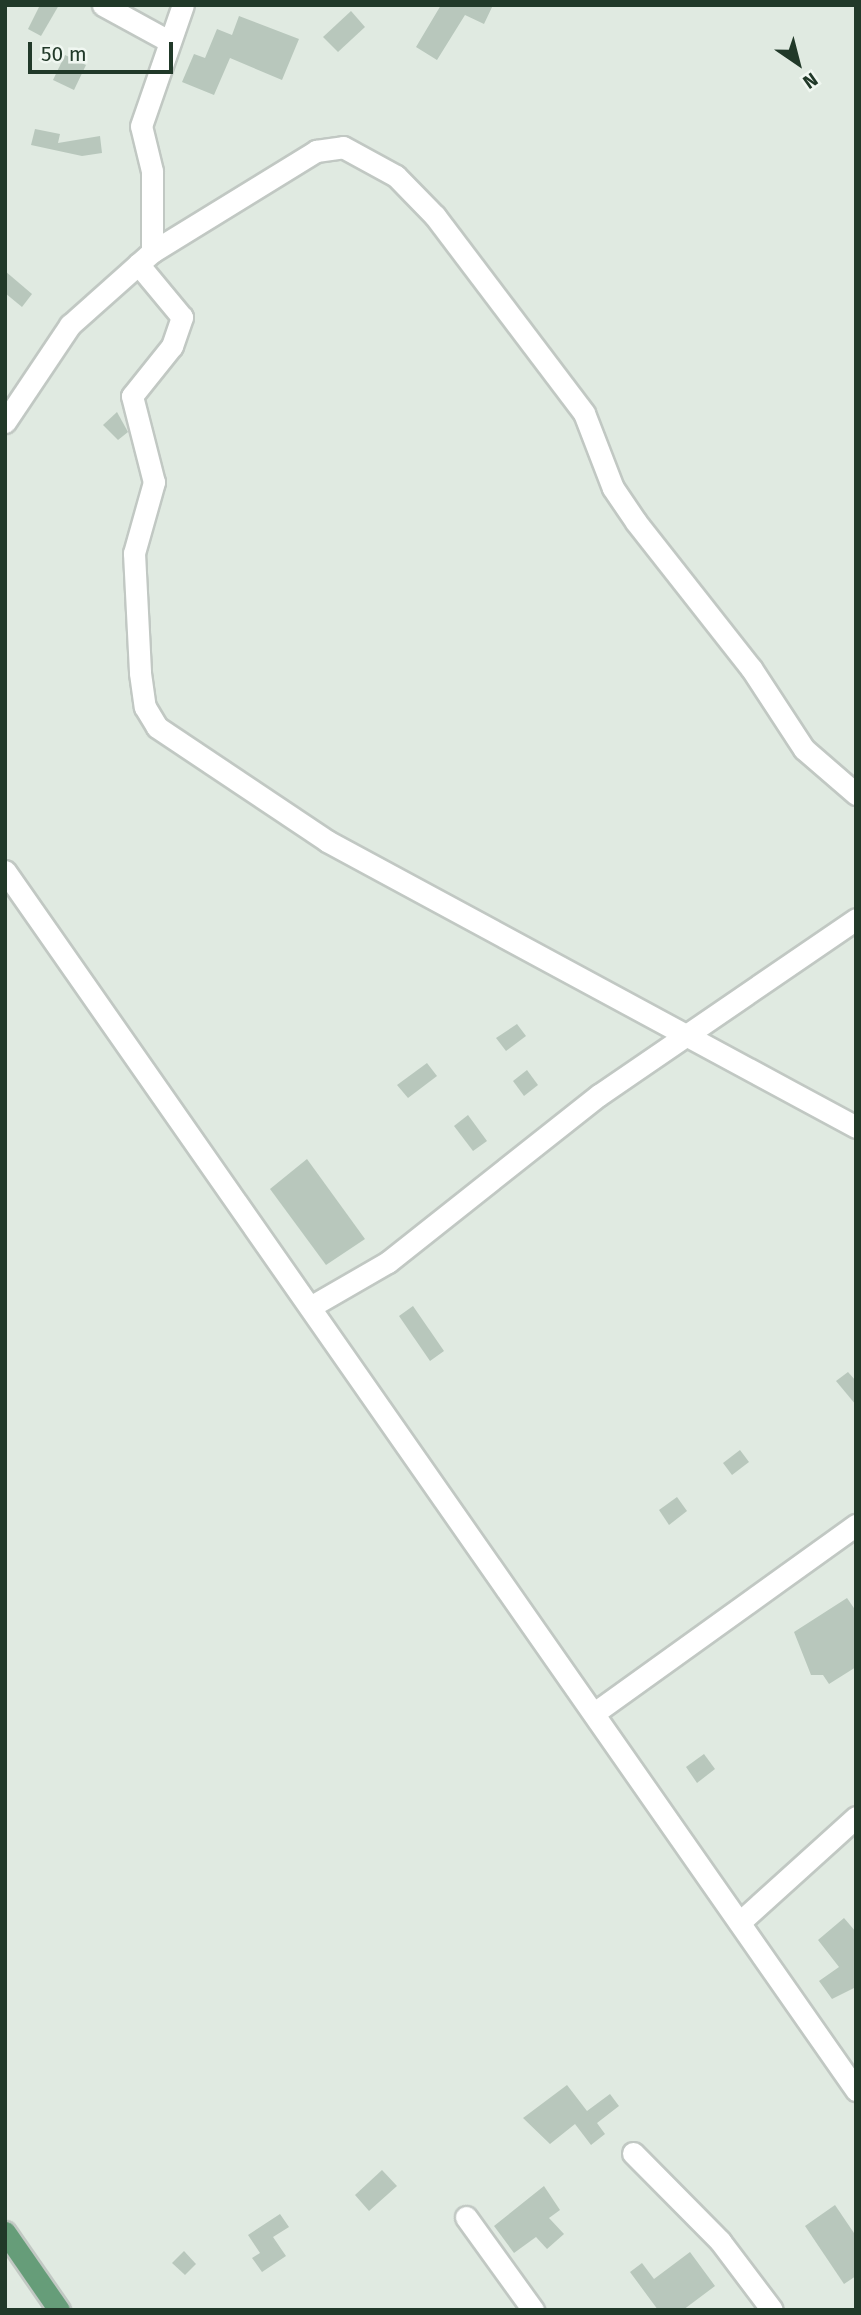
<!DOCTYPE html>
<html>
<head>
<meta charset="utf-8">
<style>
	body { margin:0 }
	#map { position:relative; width:861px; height:2315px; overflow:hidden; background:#e0eae1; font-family:"Fira Sans",sans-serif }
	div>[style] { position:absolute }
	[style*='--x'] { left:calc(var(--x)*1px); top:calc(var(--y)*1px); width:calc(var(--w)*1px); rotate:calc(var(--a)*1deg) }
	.building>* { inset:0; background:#b8c7bc }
	.roads { filter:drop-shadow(2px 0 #c1c8c3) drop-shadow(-2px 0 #c1c8c3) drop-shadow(0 2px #c1c8c3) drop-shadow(0 -2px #c1c8c3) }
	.minor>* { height:21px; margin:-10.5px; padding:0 10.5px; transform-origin:10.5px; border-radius:10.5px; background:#fff }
	.major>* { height:21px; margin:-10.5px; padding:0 10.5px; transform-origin:10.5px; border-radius:10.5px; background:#669d79 }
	span { translate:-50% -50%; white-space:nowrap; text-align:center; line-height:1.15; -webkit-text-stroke:5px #f0f7f1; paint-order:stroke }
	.frame { position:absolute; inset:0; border:7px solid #213929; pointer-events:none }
	.north { position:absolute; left:763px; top:28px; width:70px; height:70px; -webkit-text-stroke:5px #f0f7f1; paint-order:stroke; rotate:145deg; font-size:19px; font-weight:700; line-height:28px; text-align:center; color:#213929 }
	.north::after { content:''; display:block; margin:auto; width:24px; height:32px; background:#213929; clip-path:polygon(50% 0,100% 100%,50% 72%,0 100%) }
	.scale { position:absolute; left:28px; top:42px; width:145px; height:32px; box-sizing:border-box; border:4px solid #213929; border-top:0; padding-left:9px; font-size:21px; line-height:24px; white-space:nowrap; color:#213929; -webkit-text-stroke:5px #f0f7f1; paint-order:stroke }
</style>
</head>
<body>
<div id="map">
	<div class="building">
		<div style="clip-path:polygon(40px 5px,59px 5px,41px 36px,28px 29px)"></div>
		<div style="clip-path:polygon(441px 5px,493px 5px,484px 24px,465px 15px,437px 60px,416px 47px)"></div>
		<div style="clip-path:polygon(351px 11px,365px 27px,338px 52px,323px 37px)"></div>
		<div style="clip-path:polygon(239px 16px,299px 39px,282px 80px,230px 58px,214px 95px,182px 82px,194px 54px,205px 58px,217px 29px,232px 35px)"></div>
		<div style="clip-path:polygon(65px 55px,86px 65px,74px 90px,53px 80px)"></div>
		<div style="clip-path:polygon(35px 129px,60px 134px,58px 143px,100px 136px,102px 153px,82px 156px,31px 145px)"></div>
		<div style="clip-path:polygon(5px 271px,32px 294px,22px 307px,5px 293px)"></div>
		<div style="clip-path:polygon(117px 412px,128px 432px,118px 440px,103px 425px)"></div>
		<div style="clip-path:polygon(517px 1024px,526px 1036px,506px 1051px,496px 1038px)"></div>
		<div style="clip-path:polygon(427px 1063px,437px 1076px,408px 1098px,397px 1085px)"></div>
		<div style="clip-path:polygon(527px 1070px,538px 1085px,524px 1096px,513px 1081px)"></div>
		<div style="clip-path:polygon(468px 1115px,487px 1141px,473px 1151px,454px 1126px)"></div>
		<div style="clip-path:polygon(307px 1159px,365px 1239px,326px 1265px,270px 1189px)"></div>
		<div style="clip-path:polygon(413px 1306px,444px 1351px,430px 1361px,399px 1316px)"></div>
		<div style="clip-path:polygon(848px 1372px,856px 1381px,856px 1405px,836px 1381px)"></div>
		<div style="clip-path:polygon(740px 1450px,749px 1462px,732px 1475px,723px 1463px)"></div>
		<div style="clip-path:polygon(677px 1497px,687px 1511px,669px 1525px,659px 1510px)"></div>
		<div style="clip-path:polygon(847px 1598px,856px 1611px,856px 1667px,829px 1684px,823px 1675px,811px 1675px,794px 1632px)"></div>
		<div style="clip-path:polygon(704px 1754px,715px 1769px,697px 1783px,686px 1767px)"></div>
		<div style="clip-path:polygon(844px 1918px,856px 1932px,856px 1987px,832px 1999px,819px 1981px,839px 1967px,818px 1940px)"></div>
		<div style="clip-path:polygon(567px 2085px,587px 2111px,610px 2094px,619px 2106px,597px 2123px,605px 2134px,591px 2145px,575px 2124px,550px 2144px,523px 2118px)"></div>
		<div style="clip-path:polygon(382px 2170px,397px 2186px,369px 2211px,355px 2195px)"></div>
		<div style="clip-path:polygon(544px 2186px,560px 2210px,549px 2218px,564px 2234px,547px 2249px,536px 2237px,514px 2253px,494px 2226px)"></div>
		<div style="clip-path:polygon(835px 2205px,856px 2236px,856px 2276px,844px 2284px,805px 2226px)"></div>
		<div style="clip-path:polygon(280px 2214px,289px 2227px,273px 2237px,286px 2256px,262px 2272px,252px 2258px,260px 2253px,248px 2235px)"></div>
		<div style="clip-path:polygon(184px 2251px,196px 2264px,185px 2275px,172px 2263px)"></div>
		<div style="clip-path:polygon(690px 2252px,715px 2286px,683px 2310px,658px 2310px,630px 2272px,642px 2263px,654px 2279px)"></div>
	</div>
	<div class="roads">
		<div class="minor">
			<div style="--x:103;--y:5;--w:73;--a:28.7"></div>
			<div style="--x:152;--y:252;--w:81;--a:-90"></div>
			<div style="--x:152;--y:171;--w:46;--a:-103.7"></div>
			<div style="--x:141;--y:126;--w:128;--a:-70.9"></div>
			<div style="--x:138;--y:264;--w:69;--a:50.3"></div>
			<div style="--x:182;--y:317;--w:31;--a:109"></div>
			<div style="--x:172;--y:346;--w:64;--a:128.7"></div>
			<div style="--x:132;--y:396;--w:89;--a:75.7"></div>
			<div style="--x:154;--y:482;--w:74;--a:105.7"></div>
			<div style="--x:134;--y:553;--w:120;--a:87.1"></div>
			<div style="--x:140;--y:673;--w:34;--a:82"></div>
			<div style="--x:145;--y:707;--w:23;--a:59"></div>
			<div style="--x:157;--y:727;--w:205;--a:33.8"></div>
			<div style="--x:327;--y:841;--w:601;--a:28.4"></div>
			<div style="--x:5;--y:422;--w:117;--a:-56.2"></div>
			<div style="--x:70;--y:325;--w:110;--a:-41.7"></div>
			<div style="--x:152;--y:252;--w:193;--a:-31.6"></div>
			<div style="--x:316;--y:151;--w:27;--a:-8"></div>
			<div style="--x:343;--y:147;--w:60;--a:28.7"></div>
			<div style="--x:396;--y:176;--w:56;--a:45.7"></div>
			<div style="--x:435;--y:216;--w:247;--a:52.9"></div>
			<div style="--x:584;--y:413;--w:80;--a:68.9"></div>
			<div style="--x:613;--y:488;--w:41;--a:55.9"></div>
			<div style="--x:636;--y:522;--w:186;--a:51.8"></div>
			<div style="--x:751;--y:668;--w:97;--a:56.8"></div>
			<div style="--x:804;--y:749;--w:69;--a:40.9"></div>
			<div style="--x:5;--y:871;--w:1487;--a:55.08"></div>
			<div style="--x:310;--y:1307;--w:90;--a:-30"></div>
			<div style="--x:388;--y:1262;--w:269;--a:-38.4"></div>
			<div style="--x:599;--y:1095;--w:311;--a:-34.4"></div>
			<div style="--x:597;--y:1711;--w:319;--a:-35.7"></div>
			<div style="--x:741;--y:1921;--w:155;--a:-42.1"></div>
			<div style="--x:633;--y:2153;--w:124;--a:45.3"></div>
			<div style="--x:720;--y:2241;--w:86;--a:53"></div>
			<div style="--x:466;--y:2217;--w:115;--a:54.2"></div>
		</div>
		<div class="major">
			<div style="--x:5;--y:2232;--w:95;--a:55.3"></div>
		</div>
	</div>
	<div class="frame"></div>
	<div class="north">N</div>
	<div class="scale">50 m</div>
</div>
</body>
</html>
